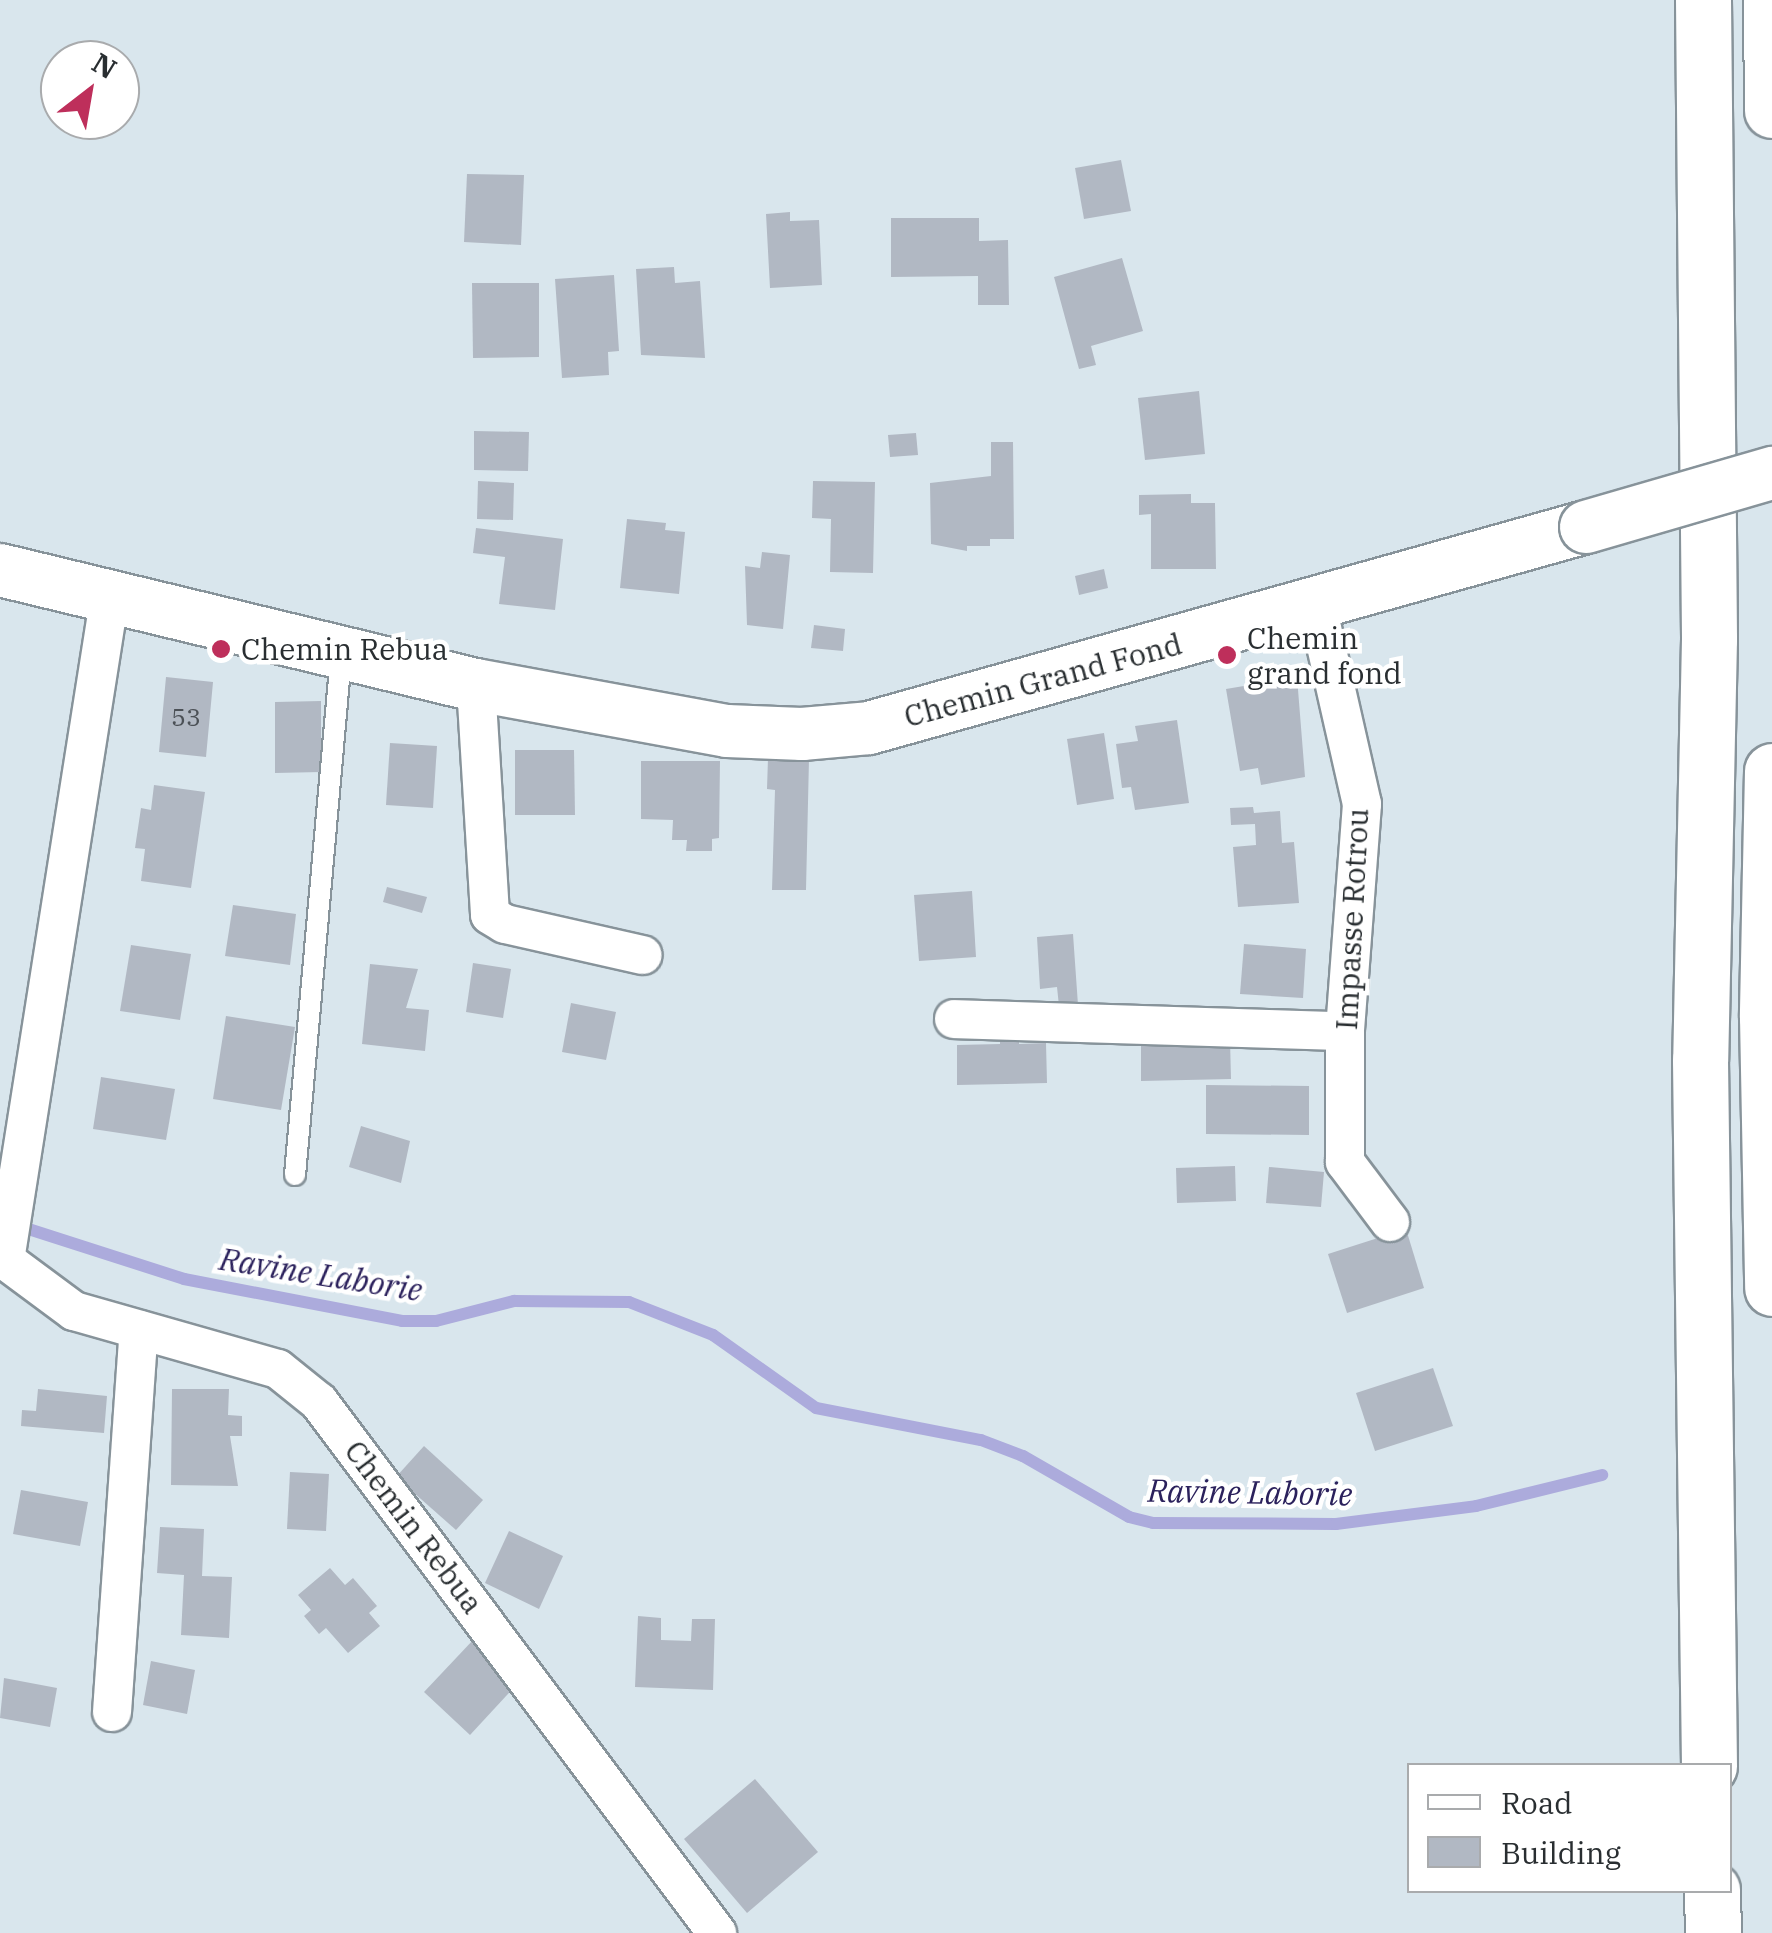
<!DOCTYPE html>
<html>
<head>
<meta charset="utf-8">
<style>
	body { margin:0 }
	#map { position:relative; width:1772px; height:1933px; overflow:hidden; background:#d9e6ed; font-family:"IBM Plex Serif",serif }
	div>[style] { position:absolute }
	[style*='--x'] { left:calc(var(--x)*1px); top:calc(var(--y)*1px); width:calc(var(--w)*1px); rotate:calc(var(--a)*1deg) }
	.stream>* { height:12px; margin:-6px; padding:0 6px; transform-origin:6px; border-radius:6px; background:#acabdc }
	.building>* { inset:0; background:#b1b8c3 }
	.roads { filter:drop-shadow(2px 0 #87939a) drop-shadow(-2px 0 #87939a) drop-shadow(0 2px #87939a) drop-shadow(0 -2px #87939a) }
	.lane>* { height:20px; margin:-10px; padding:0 10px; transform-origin:10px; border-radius:10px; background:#fff }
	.street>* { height:38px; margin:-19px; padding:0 19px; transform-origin:19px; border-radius:19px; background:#fff }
	.secondary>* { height:52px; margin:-26px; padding:0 26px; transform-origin:26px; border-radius:26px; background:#fff }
	.highway>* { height:55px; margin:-27.5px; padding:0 27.5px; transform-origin:27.5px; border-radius:27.5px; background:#fff }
	.bridges { filter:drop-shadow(2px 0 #87939a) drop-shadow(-2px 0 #87939a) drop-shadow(0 2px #87939a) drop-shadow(0 -2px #87939a) }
	.secondary-bridge>* { height:52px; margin:-26px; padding:0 26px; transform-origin:26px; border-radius:26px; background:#fff }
	.dots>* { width:28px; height:28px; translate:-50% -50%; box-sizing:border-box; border:5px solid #fff; border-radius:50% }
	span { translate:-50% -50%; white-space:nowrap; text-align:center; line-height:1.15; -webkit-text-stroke:9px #fff; paint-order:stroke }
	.number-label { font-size:25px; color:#4b5056 }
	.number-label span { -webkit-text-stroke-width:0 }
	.poi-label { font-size:30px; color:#292e31 }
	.left { translate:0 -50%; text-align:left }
	.street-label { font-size:30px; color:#292e31 }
	.water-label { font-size:32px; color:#2b215c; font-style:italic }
	.legend { position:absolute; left:1407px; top:1763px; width:325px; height:130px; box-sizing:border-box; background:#fff; border:2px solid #a9abad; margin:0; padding:12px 18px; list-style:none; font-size:30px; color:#292e31 }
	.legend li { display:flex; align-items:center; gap:20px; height:50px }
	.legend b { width:50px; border:2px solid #a9abad }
	.north { position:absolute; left:40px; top:40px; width:100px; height:100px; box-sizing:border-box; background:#fff; border:2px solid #a9abad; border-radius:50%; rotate:31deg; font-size:28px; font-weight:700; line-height:40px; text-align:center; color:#292e31 }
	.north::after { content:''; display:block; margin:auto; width:35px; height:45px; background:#be2f5b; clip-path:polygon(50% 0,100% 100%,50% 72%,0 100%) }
</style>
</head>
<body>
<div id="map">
	<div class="stream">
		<div style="--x:16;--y:1225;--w:176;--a:17.8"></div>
		<div style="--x:184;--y:1279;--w:222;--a:10.9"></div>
		<div style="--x:402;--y:1321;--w:34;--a:0"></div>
		<div style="--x:436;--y:1321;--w:81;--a:-14.4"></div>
		<div style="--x:514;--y:1301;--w:115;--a:0.5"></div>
		<div style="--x:629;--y:1302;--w:90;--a:21.4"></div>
		<div style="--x:713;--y:1335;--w:126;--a:35.3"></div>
		<div style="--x:816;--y:1408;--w:168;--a:11"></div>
		<div style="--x:981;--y:1440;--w:45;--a:20.9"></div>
		<div style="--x:1023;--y:1456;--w:122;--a:29.9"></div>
		<div style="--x:1129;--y:1517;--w:25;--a:14"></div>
		<div style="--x:1153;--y:1523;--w:183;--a:0.3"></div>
		<div style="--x:1336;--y:1524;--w:141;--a:-7.3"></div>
		<div style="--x:1476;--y:1506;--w:130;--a:-13.8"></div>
	</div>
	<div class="building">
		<div style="clip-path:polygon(1121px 160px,1131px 211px,1084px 219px,1075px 168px)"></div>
		<div style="clip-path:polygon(467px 174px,524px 175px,521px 245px,464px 242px)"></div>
		<div style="clip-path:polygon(790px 212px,790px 221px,819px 220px,822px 285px,770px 288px,766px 214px)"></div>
		<div style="clip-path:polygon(891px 218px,979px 218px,979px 241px,1008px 240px,1009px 305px,978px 305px,978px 276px,891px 277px)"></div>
		<div style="clip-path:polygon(1122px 258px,1143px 331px,1091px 346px,1096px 365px,1079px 369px,1054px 277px)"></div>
		<div style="clip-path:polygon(674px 267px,675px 283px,700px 281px,705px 358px,641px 355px,636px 269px)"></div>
		<div style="clip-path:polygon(614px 275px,619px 351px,608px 352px,609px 375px,562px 378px,555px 279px)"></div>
		<div style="clip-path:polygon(472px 283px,539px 283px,539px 357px,473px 358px)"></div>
		<div style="clip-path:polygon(1199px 391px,1205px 454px,1145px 460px,1138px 398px)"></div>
		<div style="clip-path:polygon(474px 431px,529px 432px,528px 471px,474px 470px)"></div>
		<div style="clip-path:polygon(916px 433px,918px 455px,890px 457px,888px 435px)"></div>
		<div style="clip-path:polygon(991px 442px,1013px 442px,1014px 539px,990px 539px,990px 546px,967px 546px,967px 551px,931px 544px,930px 483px,991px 476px)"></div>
		<div style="clip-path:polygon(478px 481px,514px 483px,513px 520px,477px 519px)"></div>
		<div style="clip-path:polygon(813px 481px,875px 482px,873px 573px,830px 572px,831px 519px,812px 518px)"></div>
		<div style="clip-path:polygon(1191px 494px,1191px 503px,1215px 503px,1216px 569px,1151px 569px,1151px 514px,1139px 515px,1139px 495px)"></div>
		<div style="clip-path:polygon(627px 519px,666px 523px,665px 530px,685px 532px,679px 594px,620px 588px)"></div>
		<div style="clip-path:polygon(476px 528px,563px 539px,555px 610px,499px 604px,505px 557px,473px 553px)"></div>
		<div style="clip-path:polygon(762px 552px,790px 555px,783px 629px,747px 625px,745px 566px,760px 568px)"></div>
		<div style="clip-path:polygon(1104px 569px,1108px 588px,1079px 595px,1075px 576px)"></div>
		<div style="clip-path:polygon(814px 625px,845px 629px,843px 651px,811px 648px)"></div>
		<div style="clip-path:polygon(166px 677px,213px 682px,206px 757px,159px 752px)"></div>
		<div style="clip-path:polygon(1297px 677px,1305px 777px,1261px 785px,1258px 768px,1240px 771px,1226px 689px)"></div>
		<div style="clip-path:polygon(321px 701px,321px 772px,275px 773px,275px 702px)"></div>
		<div style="clip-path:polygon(1177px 720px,1189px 803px,1135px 810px,1131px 787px,1122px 788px,1116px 744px,1138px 741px,1135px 726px)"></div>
		<div style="clip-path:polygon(1104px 733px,1114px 799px,1077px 805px,1067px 739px)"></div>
		<div style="clip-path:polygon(390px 743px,437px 746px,433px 808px,386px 805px)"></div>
		<div style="clip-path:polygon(515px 750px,574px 750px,575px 815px,515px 815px)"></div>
		<div style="clip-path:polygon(768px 758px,809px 759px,806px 890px,772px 890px,775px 790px,767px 789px)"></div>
		<div style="clip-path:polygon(641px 761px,720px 761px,719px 838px,712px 839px,712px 851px,686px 851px,687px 840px,672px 840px,673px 820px,641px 819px)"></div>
		<div style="clip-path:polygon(154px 785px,205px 792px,191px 888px,141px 881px,145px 849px,135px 848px,141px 808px,151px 810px)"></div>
		<div style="clip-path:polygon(1253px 807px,1254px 813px,1280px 811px,1282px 843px,1294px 842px,1299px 903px,1238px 907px,1233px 847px,1256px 845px,1255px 824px,1231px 825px,1230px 808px)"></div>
		<div style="clip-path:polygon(387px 887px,427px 897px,422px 913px,383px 902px)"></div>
		<div style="clip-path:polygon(972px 891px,976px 957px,919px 961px,914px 895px)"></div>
		<div style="clip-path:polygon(233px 905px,296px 914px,290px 965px,225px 956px)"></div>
		<div style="clip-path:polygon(1073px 934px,1078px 1005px,1059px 1006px,1057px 987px,1040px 989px,1037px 937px)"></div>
		<div style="clip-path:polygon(1244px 944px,1306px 949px,1303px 998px,1240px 994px)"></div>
		<div style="clip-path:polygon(131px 945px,191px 954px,180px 1020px,120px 1011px)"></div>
		<div style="clip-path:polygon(473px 963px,511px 969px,503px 1018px,466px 1012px)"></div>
		<div style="clip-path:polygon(370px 964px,418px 969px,406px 1008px,429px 1010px,425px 1051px,362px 1044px)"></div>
		<div style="clip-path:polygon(571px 1003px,616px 1012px,606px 1060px,562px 1052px)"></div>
		<div style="clip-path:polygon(226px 1016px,295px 1027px,281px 1110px,213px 1099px)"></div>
		<div style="clip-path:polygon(1000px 1032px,1019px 1032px,1019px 1044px,1046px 1043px,1047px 1083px,957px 1085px,957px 1045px,1000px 1044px)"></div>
		<div style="clip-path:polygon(1230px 1040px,1231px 1079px,1141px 1081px,1141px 1041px)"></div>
		<div style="clip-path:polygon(101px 1077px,175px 1089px,166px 1140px,93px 1129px)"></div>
		<div style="clip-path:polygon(1206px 1085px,1309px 1086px,1309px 1135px,1206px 1134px)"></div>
		<div style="clip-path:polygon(361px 1126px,410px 1141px,401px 1183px,349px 1167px)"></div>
		<div style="clip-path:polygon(1235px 1166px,1236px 1201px,1177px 1203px,1176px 1168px)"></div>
		<div style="clip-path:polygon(1269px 1167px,1324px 1172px,1321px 1207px,1266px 1203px)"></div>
		<div style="clip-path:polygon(1406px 1229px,1424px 1288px,1347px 1313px,1328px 1254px)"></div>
		<div style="clip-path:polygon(1433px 1368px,1453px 1426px,1375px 1451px,1356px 1393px)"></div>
		<div style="clip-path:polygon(38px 1389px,107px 1396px,104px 1433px,21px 1426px,22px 1410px,36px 1411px)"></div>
		<div style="clip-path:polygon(172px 1389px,229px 1389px,228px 1415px,242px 1416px,242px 1436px,230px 1436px,238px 1486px,171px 1485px)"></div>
		<div style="clip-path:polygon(424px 1446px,483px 1500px,456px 1530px,396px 1477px)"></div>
		<div style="clip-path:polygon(290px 1472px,329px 1474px,326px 1531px,287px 1529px)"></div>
		<div style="clip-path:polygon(21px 1490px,88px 1502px,80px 1546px,13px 1534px)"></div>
		<div style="clip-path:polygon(160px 1527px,204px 1529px,202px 1576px,232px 1577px,229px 1638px,181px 1635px,184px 1575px,157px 1573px)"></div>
		<div style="clip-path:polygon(509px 1531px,563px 1556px,539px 1609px,485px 1583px)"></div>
		<div style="clip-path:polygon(330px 1568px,345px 1585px,353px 1578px,377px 1606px,369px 1613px,380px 1626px,348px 1653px,326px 1628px,319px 1634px,304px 1616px,311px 1610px,298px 1595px)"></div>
		<div style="clip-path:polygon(638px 1616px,661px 1618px,661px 1640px,691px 1641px,692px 1619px,715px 1619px,713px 1690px,635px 1687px)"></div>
		<div style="clip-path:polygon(474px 1639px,520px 1681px,470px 1735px,424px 1692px)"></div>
		<div style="clip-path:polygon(151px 1661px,195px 1670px,187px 1714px,143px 1705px)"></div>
		<div style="clip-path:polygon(4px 1678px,57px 1688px,50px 1727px,0 1718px)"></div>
		<div style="clip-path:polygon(755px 1779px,818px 1852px,747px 1913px,684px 1839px)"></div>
	</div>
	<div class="roads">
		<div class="lane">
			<div style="--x:295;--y:1175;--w:521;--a:-84.93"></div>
		</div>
		<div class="street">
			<div style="--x:110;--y:595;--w:673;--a:98.97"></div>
			<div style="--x:5;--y:1260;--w:86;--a:36.5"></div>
			<div style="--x:74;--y:1311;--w:212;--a:15.9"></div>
			<div style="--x:278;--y:1369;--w:53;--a:38.8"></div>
			<div style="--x:319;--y:1402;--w:664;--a:53.15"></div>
			<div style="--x:1317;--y:606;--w:203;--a:77.2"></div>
			<div style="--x:1362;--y:804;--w:228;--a:94.3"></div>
			<div style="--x:1345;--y:1031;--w:131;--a:90"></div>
			<div style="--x:1345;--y:1162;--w:75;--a:53.1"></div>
			<div style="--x:476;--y:685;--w:230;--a:86.5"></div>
			<div style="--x:490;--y:915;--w:17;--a:31"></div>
			<div style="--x:505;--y:924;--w:141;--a:12.7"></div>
			<div style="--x:954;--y:1019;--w:391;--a:1.8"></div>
			<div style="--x:112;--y:1712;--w:383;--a:-86"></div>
		</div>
		<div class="secondary">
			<div style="--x:0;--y:570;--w:490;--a:13.6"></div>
			<div style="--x:476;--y:685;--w:255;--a:10.4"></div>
			<div style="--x:727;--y:731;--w:75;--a:2.3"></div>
			<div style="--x:802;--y:734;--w:67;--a:-5.1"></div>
			<div style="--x:869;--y:728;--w:745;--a:-15.66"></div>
		</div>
		<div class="highway">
			<div style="--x:1703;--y:0;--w:639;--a:89.46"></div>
			<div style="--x:1709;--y:639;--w:421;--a:91.2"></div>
			<div style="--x:1700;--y:1060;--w:706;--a:89.27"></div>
			<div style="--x:1771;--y:0;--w:110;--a:89.5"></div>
			<div style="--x:1772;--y:771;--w:246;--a:91.2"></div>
			<div style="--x:1767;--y:1017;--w:271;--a:88.9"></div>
			<div style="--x:1712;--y:1890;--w:43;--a:88.7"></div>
		</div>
	</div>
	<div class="bridges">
		<div class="secondary-bridge">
			<div style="--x:1586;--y:527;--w:194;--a:-16.2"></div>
		</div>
	</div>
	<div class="dots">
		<div style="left:221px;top:649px;background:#be2f5b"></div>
		<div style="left:1227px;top:655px;background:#be2f5b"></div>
	</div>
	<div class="number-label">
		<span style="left:186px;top:717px">53</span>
	</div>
	<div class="poi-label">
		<span class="left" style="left:1247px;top:655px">Chemin<br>grand fond</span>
		<span class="left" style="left:241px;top:649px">Chemin Rebua</span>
	</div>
	<div class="street-label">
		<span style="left:1043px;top:680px;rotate:-15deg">Chemin Grand Fond</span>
		<span style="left:1352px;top:919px;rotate:-87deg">Impasse Rotrou</span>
		<span style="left:414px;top:1527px;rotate:53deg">Chemin Rebua</span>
	</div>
	<div class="water-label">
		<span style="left:321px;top:1274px;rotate:9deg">Ravine Laborie</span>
		<span style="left:1250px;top:1492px;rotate:1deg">Ravine Laborie</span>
	</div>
	<ul class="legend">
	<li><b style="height:12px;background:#fff"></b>Road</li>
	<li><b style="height:28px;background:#b1b8c3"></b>Building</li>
	</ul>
	<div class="north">N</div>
</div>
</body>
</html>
